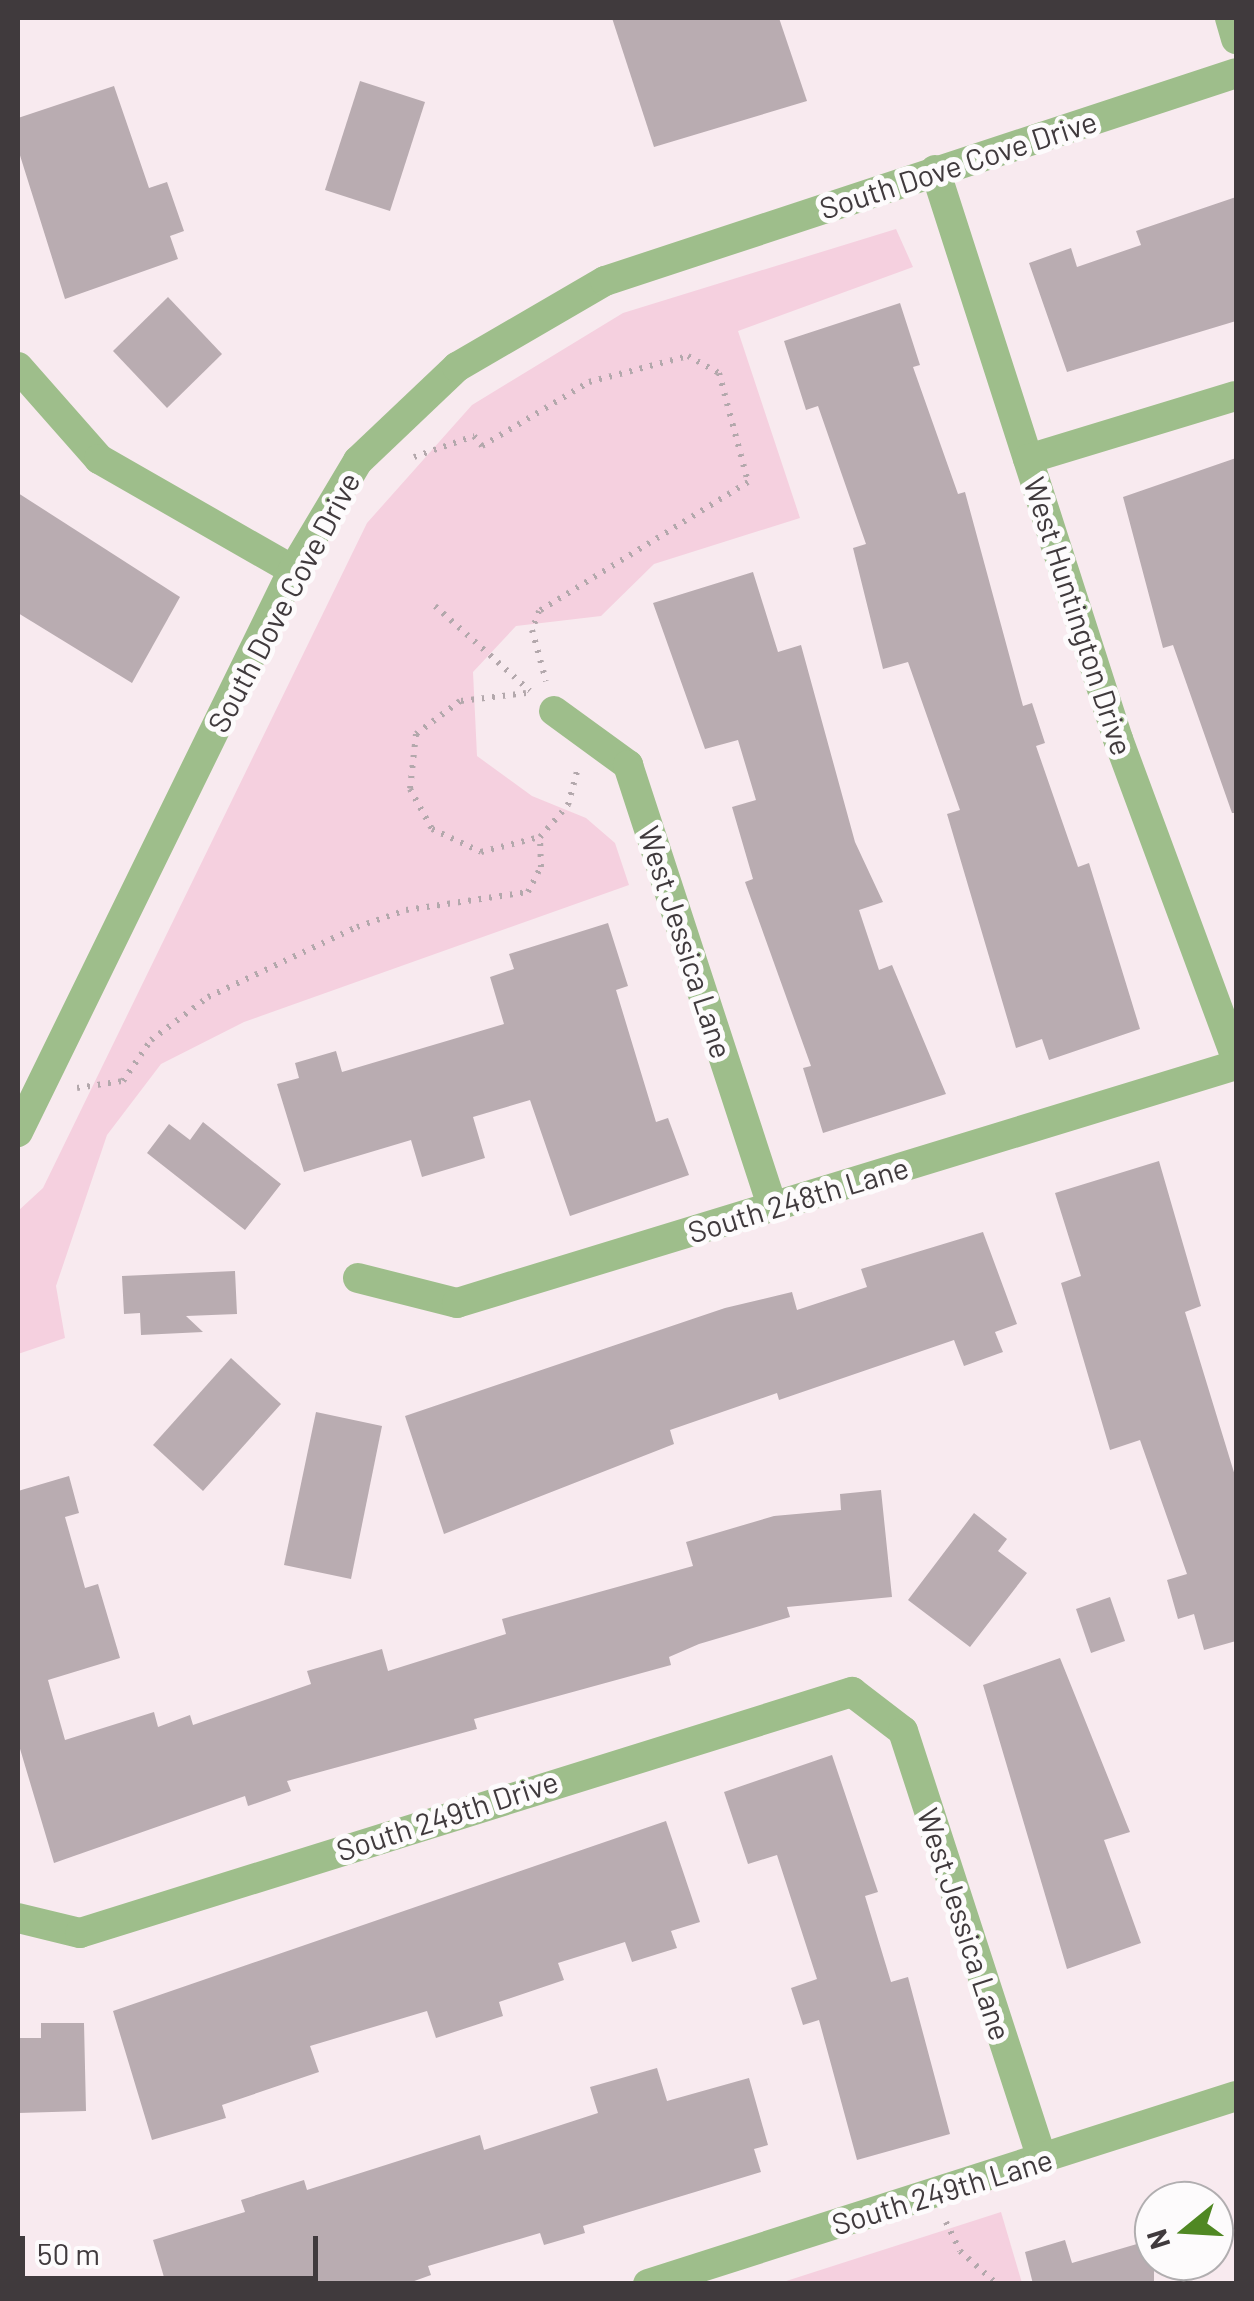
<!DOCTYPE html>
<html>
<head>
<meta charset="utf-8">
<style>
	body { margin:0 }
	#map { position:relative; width:1254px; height:2301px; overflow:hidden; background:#f8eaef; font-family:Barlow,sans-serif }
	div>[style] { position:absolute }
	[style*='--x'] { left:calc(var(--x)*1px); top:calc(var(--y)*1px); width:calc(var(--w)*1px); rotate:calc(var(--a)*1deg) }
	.green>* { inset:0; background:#f5d0df }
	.building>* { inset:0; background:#b9acb1 }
	.path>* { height:6px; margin-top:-3px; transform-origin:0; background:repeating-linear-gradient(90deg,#b3a8ac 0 2.5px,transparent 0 10.5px) }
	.minor>* { height:30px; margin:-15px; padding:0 15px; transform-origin:15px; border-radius:15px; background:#9ebe8b }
	.tertiary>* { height:30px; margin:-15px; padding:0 15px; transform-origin:15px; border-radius:15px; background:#9ebe8b }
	span { translate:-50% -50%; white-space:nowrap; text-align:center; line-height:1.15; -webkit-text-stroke:10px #fdfbfc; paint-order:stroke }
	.street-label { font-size:30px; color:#403a3d }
	.frame { position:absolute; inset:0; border:20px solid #403a3d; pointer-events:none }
	.north { position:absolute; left:1134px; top:2181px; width:100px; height:100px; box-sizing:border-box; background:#fdfbfc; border:2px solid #b1aeb0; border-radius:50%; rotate:252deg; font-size:28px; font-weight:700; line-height:40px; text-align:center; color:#403a3d }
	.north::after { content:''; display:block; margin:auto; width:35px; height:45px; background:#508823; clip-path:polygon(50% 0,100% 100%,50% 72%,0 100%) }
	.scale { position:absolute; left:20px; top:2236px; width:298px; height:45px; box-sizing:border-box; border:5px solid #403a3d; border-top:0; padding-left:12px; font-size:30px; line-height:35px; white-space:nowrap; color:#403a3d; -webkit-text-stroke:8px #fdfbfc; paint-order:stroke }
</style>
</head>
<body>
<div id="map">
	<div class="green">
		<div style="clip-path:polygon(896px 229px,913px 267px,738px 331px,800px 518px,654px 564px,601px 616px,516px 626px,473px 672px,477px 756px,532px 796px,586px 818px,615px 843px,629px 885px,244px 1022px,161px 1064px,107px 1135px,56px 1286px,65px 1338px,18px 1354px,18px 1211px,43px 1188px,367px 523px,472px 405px,623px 313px)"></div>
		<div style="clip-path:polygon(1001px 2212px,1022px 2283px,780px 2283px)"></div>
	</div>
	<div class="building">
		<div style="clip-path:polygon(612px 18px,779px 18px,807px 101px,654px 147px)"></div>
		<div style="clip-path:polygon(360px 81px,425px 102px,390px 211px,325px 190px)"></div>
		<div style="clip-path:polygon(114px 86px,149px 188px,167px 182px,184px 231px,170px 236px,178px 259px,65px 299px,18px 149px,18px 118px)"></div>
		<div style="clip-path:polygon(1236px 197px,1236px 321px,1067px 372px,1029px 263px,1071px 248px,1077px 267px,1141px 245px,1136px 231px)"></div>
		<div style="clip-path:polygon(168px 297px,222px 354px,167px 408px,113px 351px)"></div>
		<div style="clip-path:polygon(900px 303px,920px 365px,913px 367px,958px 494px,965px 492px,1023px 706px,1032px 703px,1045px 743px,1036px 746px,1078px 867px,1089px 863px,1140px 1029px,1049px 1060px,1042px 1039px,1016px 1048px,947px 814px,960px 810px,908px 662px,883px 669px,853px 548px,866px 544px,818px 406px,806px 410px,784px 341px)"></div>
		<div style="clip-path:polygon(1236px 458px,1236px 813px,1232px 813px,1173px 645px,1163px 648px,1123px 497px)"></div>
		<div style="clip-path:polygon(18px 493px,180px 597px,132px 683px,18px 613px)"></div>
		<div style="clip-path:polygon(753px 572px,778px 652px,801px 645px,855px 842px,883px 902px,859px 910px,879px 970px,892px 965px,946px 1094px,823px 1133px,803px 1068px,811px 1066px,745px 882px,753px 879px,732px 807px,756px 800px,738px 740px,705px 749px,653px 603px)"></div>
		<div style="clip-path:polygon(608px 923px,628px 986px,616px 990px,656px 1122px,668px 1118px,689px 1175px,570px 1216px,530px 1100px,473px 1117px,485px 1158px,422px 1177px,411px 1140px,304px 1172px,277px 1084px,299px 1078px,295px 1063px,336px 1051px,342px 1072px,504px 1024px,490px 977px,514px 969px,509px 954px)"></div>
		<div style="clip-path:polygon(203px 1122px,281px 1184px,245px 1230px,147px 1153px,169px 1124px,190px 1140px)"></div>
		<div style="clip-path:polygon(1159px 1161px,1201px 1306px,1185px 1312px,1236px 1479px,1236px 1641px,1204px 1650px,1194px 1614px,1178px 1619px,1167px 1580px,1187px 1574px,1140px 1440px,1110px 1450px,1061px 1283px,1081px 1276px,1055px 1193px)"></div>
		<div style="clip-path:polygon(983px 1232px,1017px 1324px,995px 1332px,1003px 1352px,964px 1366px,954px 1340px,779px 1400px,777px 1393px,670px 1430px,674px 1444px,444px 1534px,405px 1416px,725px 1308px,792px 1292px,797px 1310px,867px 1287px,861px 1269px)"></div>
		<div style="clip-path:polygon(235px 1271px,237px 1314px,186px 1316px,203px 1332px,141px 1335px,140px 1313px,124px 1314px,122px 1276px)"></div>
		<div style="clip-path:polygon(231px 1358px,281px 1404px,203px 1491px,153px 1445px)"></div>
		<div style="clip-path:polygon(316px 1412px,382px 1426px,351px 1579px,284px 1565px)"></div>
		<div style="clip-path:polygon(69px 1476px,79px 1513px,65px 1517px,85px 1588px,98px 1584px,120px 1658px,48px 1680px,65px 1740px,154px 1712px,158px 1727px,190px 1715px,193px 1725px,311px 1684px,307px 1671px,382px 1649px,388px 1671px,506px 1634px,502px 1619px,693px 1566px,686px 1542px,774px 1516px,841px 1510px,840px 1494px,881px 1490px,892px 1597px,787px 1607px,790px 1617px,699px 1644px,669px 1657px,671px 1665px,474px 1719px,477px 1729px,287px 1781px,291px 1791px,248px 1806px,245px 1796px,54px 1863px,18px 1742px,18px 1491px)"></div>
		<div style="clip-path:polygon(974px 1513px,1007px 1539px,998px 1551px,1027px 1573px,970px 1647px,908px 1600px)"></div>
		<div style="clip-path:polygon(1110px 1597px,1125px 1641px,1091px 1653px,1076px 1609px)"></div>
		<div style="clip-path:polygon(1060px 1658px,1130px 1832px,1104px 1840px,1141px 1943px,1067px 1969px,983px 1685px)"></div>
		<div style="clip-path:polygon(832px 1755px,878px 1892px,865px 1896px,891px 1982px,908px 1977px,950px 2134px,857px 2160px,819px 2020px,803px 2025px,791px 1988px,817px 1979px,777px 1855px,748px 1864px,724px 1792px)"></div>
		<div style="clip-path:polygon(666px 1821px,700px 1922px,671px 1931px,677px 1948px,632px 1962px,625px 1942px,558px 1963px,564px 1980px,499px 2002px,503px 2016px,436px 2038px,427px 2011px,310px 2046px,319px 2072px,222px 2105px,226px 2118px,152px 2140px,113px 2011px)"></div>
		<div style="clip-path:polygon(41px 2023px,84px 2023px,86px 2111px,18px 2113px,18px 2038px,41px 2038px)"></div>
		<div style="clip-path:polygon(657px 2068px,667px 2101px,749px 2078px,768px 2145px,754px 2149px,761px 2172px,583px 2226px,585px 2233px,544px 2245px,540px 2233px,428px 2266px,431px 2275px,406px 2284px,166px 2284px,153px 2240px,245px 2212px,241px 2200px,304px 2180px,307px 2190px,480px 2135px,484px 2150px,598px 2113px,590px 2087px)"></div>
		<div style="clip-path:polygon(1154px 2239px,1154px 2284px,1033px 2284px,1025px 2252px,1065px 2240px,1072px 2263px)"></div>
	</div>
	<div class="path">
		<div style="--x:414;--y:457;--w:64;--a:-19.3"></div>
		<div style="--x:474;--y:436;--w:13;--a:51"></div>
		<div style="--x:482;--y:446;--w:125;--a:-30.9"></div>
		<div style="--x:589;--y:382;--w:102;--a:-14.7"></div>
		<div style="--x:688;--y:356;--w:35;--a:29"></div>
		<div style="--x:719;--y:373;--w:113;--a:75.1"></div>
		<div style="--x:748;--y:482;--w:246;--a:148.3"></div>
		<div style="--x:539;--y:611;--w:20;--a:110"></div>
		<div style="--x:532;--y:630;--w:53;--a:74.6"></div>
		<div style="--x:435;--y:606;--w:127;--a:41.8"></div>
		<div style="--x:526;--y:693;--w:66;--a:173.1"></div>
		<div style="--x:460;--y:701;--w:55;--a:143.1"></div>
		<div style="--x:416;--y:734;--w:55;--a:96.2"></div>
		<div style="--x:410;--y:789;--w:46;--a:61.2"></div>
		<div style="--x:432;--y:829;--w:54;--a:25.1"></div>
		<div style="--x:481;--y:852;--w:61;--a:-14.3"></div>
		<div style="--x:540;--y:837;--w:43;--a:-48.8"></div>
		<div style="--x:568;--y:805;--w:35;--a:-75"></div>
		<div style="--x:77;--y:1088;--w:47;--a:-8.7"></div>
		<div style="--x:123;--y:1081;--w:50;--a:-55.7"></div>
		<div style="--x:151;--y:1040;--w:71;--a:-37"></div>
		<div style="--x:208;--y:997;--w:165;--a:-25.2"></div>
		<div style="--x:357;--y:927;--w:52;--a:-19.1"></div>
		<div style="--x:406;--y:910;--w:123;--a:-8.4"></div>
		<div style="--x:528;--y:892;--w:28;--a:-63"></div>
		<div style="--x:541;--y:867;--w:30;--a:-92"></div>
		<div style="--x:946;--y:2222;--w:32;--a:64"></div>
		<div style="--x:960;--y:2251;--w:50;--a:41.7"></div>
	</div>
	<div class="minor">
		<div style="--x:1230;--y:18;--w:22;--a:74"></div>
		<div style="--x:935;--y:170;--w:598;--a:72.17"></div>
		<div style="--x:1118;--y:739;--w:340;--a:69.7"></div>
		<div style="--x:18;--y:367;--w:123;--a:48.6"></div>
		<div style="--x:99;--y:459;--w:224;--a:29.8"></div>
		<div style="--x:1028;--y:459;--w:217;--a:-16.9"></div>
		<div style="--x:554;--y:711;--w:92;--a:36.1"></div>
		<div style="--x:628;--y:765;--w:464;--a:71.9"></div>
		<div style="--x:358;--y:1278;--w:102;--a:14.2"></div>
		<div style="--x:457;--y:1303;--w:815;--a:-16.99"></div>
		<div style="--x:18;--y:1918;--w:64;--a:13.6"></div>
		<div style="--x:80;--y:1933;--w:809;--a:-17.34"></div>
		<div style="--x:852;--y:1692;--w:64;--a:37.4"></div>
		<div style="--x:903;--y:1731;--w:451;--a:72"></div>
		<div style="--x:648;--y:2284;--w:617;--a:-17.73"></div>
	</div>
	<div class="tertiary">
		<div style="--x:18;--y:1132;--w:626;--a:-63.93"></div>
		<div style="--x:293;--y:570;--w:127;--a:-59.2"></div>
		<div style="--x:358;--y:461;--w:137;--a:-43.5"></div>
		<div style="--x:457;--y:367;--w:171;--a:-30.2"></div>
		<div style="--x:605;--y:281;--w:664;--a:-18.24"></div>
	</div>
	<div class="street-label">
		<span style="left:958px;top:164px;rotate:-18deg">South Dove Cove Drive</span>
		<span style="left:283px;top:602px;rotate:-62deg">South Dove Cove Drive</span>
		<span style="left:1079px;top:616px;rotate:72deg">West Huntington Drive</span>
		<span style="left:686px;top:942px;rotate:72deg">West Jessica Lane</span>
		<span style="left:798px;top:1199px;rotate:-17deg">South 248th Lane</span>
		<span style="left:447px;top:1815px;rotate:-18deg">South 249th Drive</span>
		<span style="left:965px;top:1924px;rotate:72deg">West Jessica Lane</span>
		<span style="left:942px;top:2191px;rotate:-17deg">South 249th Lane</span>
	</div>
	<div class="frame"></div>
	<div class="north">N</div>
	<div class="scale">50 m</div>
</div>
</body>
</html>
